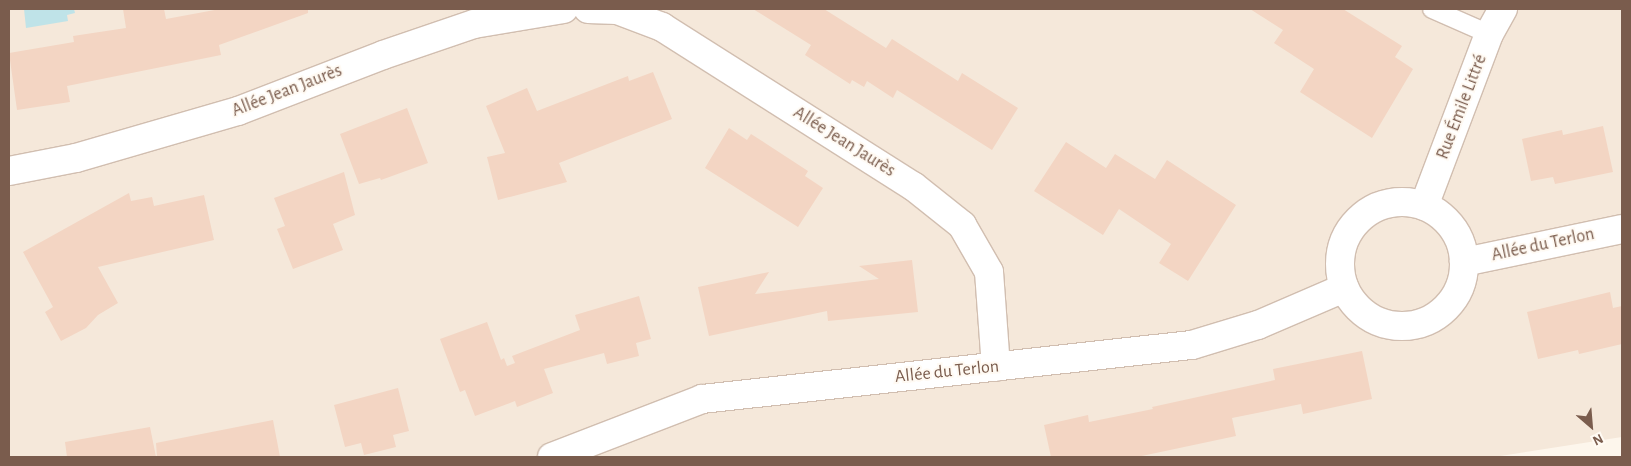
<!DOCTYPE html>
<html>
<head>
<meta charset="utf-8">
<style>
	body { margin:0 }
	#map { position:relative; width:1631px; height:466px; overflow:hidden; background:#fdf6ec; font-family:"Alegreya Sans",sans-serif }
	div>[style] { position:absolute }
	[style*='--x'] { left:calc(var(--x)*1px); top:calc(var(--y)*1px); width:calc(var(--w)*1px); rotate:calc(var(--a)*1deg) }
	.residential>* { inset:0; background:#f5e8da }
	.water>* { inset:0; background:#bfe3e8 }
	.building>* { inset:0; background:#f3d5c3 }
	.roads { filter:drop-shadow(1px 0 #d1beb0) drop-shadow(-1px 0 #d1beb0) drop-shadow(0 1px #d1beb0) drop-shadow(0 -1px #d1beb0) }
	.service>* { height:18px; margin:-9px; padding:0 9px; transform-origin:9px; border-radius:9px; background:#fff }
	.minor>* { height:28px; margin:-14px; padding:0 14px; transform-origin:14px; border-radius:14px; background:#fff }
	.minor>.ring { margin:-14px; padding:0; box-sizing:content-box; background:none; border:28px solid #fff; border-radius:50% }
	span { translate:-50% -50%; white-space:nowrap; text-align:center; line-height:1.15; -webkit-text-stroke:4px #fffaf3; paint-order:stroke }
	.street-label { font-size:18px; color:#7a5c4d }
	.frame { position:absolute; inset:0; border:10px solid #7a5c4d; pointer-events:none }
	.north { position:absolute; left:1566px; top:401px; width:50px; height:50px; -webkit-text-stroke:4px #fffaf3; paint-order:stroke; rotate:153deg; font-size:14px; font-weight:700; line-height:20px; text-align:center; color:#7a5c4d }
	.north::after { content:''; display:block; margin:auto; width:18px; height:22px; background:#7a5c4d; clip-path:polygon(50% 0,100% 100%,50% 72%,0 100%) }
</style>
</head>
<body>
<div id="map">
	<div class="residential">
		<div style="clip-path:polygon(9px 9px,1622px 9px,1622px 437px,1494px 457px,9px 457px)"></div>
	</div>
	<div class="water">
		<div style="clip-path:polygon(24px 9px,74px 9px,75px 13px,67px 15px,68px 21px,26px 28px)"></div>
	</div>
	<div class="building">
		<div style="clip-path:polygon(123px 9px,164px 9px,166px 19px,220px 9px,308px 9px,308px 13px,219px 45px,221px 55px,67px 86px,70px 102px,17px 110px,9px 53px,74px 42px,73px 36px,126px 28px)"></div>
		<div style="clip-path:polygon(753px 9px,824px 9px,886px 48px,892px 39px,958px 81px,962px 73px,1018px 108px,992px 150px,897px 90px,893px 98px,867px 81px,864px 87px,852px 80px,850px 84px,805px 55px,811px 45px)"></div>
		<div style="clip-path:polygon(1250px 9px,1343px 9px,1402px 46px,1395px 57px,1413px 69px,1372px 138px,1300px 92px,1314px 69px,1274px 43px,1283px 30px)"></div>
		<div style="clip-path:polygon(653px 72px,672px 119px,559px 163px,567px 182px,498px 200px,487px 157px,505px 153px,486px 106px,527px 88px,537px 111px,628px 76px,629px 81px)"></div>
		<div style="clip-path:polygon(407px 108px,428px 163px,381px 180px,380px 178px,359px 184px,340px 134px)"></div>
		<div style="clip-path:polygon(1603px 126px,1613px 172px,1555px 184px,1553px 177px,1531px 181px,1522px 139px,1562px 130px,1563px 135px)"></div>
		<div style="clip-path:polygon(729px 128px,747px 140px,751px 134px,765px 143px,808px 171px,805px 176px,823px 188px,798px 227px,705px 168px)"></div>
		<div style="clip-path:polygon(1066px 142px,1106px 168px,1115px 154px,1155px 179px,1167px 160px,1236px 205px,1188px 281px,1159px 263px,1171px 244px,1119px 209px,1103px 235px,1034px 191px)"></div>
		<div style="clip-path:polygon(344px 172px,355px 215px,333px 224px,343px 250px,293px 269px,277px 229px,285px 226px,274px 198px)"></div>
		<div style="clip-path:polygon(129px 193px,131px 201px,152px 197px,154px 206px,204px 195px,214px 240px,98px 267px,118px 303px,98px 315px,86px 328px,61px 341px,45px 312px,53px 307px,23px 252px)"></div>
		<div style="clip-path:polygon(912px 260px,918px 312px,828px 321px,827px 311px,709px 336px,698px 287px,769px 272px,755px 294px,879px 279px,859px 266px)"></div>
		<div style="clip-path:polygon(1610px 292px,1613px 308px,1622px 306px,1622px 344px,1579px 354px,1578px 350px,1538px 359px,1527px 312px)"></div>
		<div style="clip-path:polygon(639px 296px,651px 339px,636px 343px,639px 356px,607px 364px,604px 353px,544px 369px,553px 393px,517px 407px,515px 401px,475px 416px,465px 390px,460px 392px,440px 339px,487px 322px,501px 360px,504px 358px,507px 366px,515px 363px,512px 356px,580px 330px,575px 315px)"></div>
		<div style="clip-path:polygon(1362px 351px,1372px 399px,1303px 414px,1301px 404px,1232px 418px,1236px 436px,1137px 457px,1051px 457px,1044px 425px,1088px 415px,1089px 422px,1153px 409px,1152px 407px,1275px 380px,1273px 369px)"></div>
		<div style="clip-path:polygon(398px 388px,409px 431px,393px 435px,396px 447px,364px 455px,361px 443px,345px 447px,334px 405px)"></div>
		<div style="clip-path:polygon(273px 420px,280px 457px,157px 457px,156px 443px)"></div>
		<div style="clip-path:polygon(150px 427px,156px 457px,67px 457px,65px 442px)"></div>
	</div>
	<div class="roads">
		<div class="service">
			<div style="--x:1432;--y:9;--w:62;--a:23.7"></div>
		</div>
		<div class="minor">
			<div style="--x:588;--y:9;--w:29;--a:2"></div>
			<div style="--x:617;--y:10;--w:48;--a:20.7"></div>
			<div style="--x:662;--y:27;--w:297;--a:32.4"></div>
			<div style="--x:913;--y:186;--w:63;--a:38.5"></div>
			<div style="--x:962;--y:225;--w:54;--a:60.1"></div>
			<div style="--x:989;--y:272;--w:95;--a:85.8"></div>
			<div style="--x:9;--y:171;--w:68;--a:-11"></div>
			<div style="--x:76;--y:158;--w:169;--a:-16.2"></div>
			<div style="--x:238;--y:111;--w:155;--a:-21.1"></div>
			<div style="--x:383;--y:55;--w:96;--a:-18.8"></div>
			<div style="--x:474;--y:24;--w:91;--a:-9.5"></div>
			<div class="ring" style="left:1340px;top:202px;width:96px;height:96px"></div>
			<div style="--x:1424;--y:206;--w:184;--a:-69.3"></div>
			<div style="--x:1489;--y:34;--w:29;--a:-61"></div>
			<div style="--x:1464;--y:262;--w:161;--a:-11.8"></div>
			<div style="--x:552;--y:457;--w:161;--a:-21.1"></div>
			<div style="--x:702;--y:399;--w:493;--a:-6.3"></div>
			<div style="--x:1192;--y:345;--w:69;--a:-16.9"></div>
			<div style="--x:1258;--y:325;--w:94;--a:-23.3"></div>
		</div>
	</div>
	<div class="street-label">
		<span style="left:287px;top:91px;rotate:-21deg">Allée Jean Jaurès</span>
		<span style="left:1462px;top:107px;rotate:-69deg">Rue Émile Littré</span>
		<span style="left:844px;top:142px;rotate:32deg">Allée Jean Jaurès</span>
		<span style="left:1543px;top:245px;rotate:-12deg">Allée du Terlon</span>
		<span style="left:947px;top:372px;rotate:-6deg">Allée du Terlon</span>
	</div>
	<div class="frame"></div>
	<div class="north">N</div>
</div>
</body>
</html>
